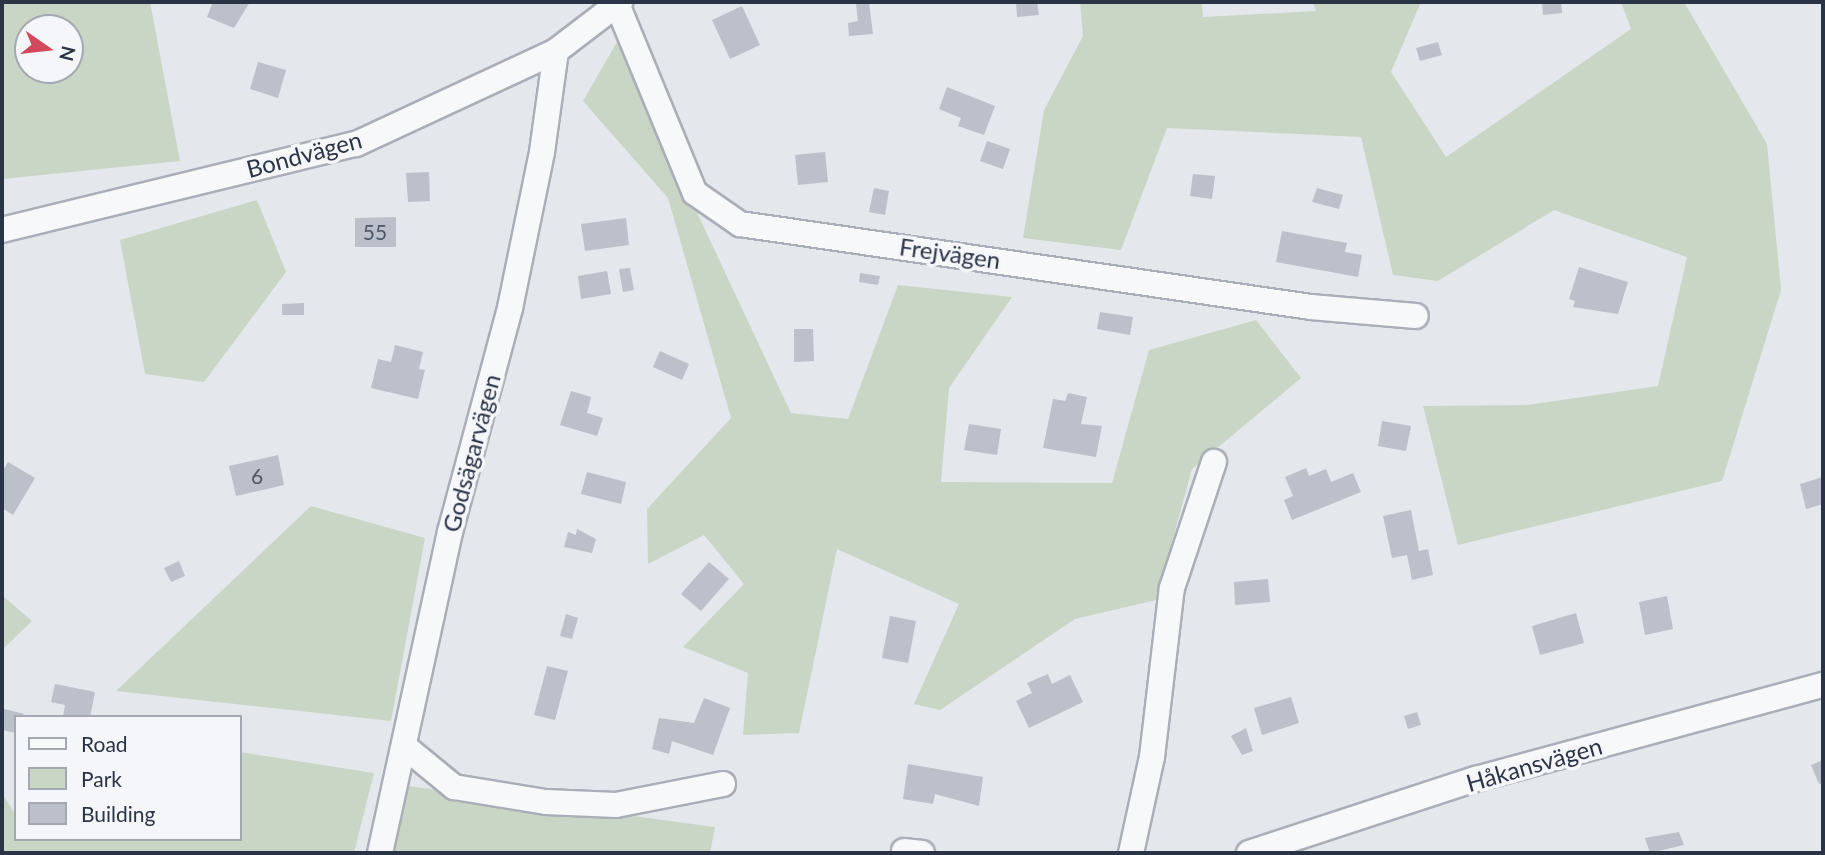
<!DOCTYPE html>
<html>
<head>
<meta charset="utf-8">
<style>
	body { margin:0 }
	#map { position:relative; width:1825px; height:855px; overflow:hidden; background:#e4e7ec; font-family:Lato,sans-serif }
	div>[style] { position:absolute }
	[style*='--x'] { left:calc(var(--x)*1px); top:calc(var(--y)*1px); width:calc(var(--w)*1px); rotate:calc(var(--a)*1deg) }
	.green>* { inset:0; background:#c9d6c5 }
	.building>* { inset:0; background:#bbc0ca }
	.roads { filter:drop-shadow(2px 0 #a9aeb7) drop-shadow(-2px 0 #a9aeb7) drop-shadow(0 2px #a9aeb7) drop-shadow(0 -2px #a9aeb7) }
	.minor>* { height:24px; margin:-12px; padding:0 12px; transform-origin:12px; border-radius:12px; background:#f7f8fa }
	span { translate:-50% -50%; white-space:nowrap; text-align:center; line-height:1.15; -webkit-text-stroke:7px #f4f6f9; paint-order:stroke }
	.number-label { font-size:21px; color:#4f5766 }
	.number-label span { -webkit-text-stroke-width:0 }
	.street-label { font-size:24px; color:#2b3445 }
	.frame { position:absolute; inset:0; border:4px solid #2b3445; pointer-events:none }
	.legend { position:absolute; left:14px; top:715px; width:228px; height:126px; box-sizing:border-box; background:#f4f6f9; border:2px solid #a4a8b1; margin:0; padding:9px 12px; list-style:none; font-size:21px; color:#2b3445 }
	.legend li { display:flex; align-items:center; gap:14px; height:35px }
	.legend b { width:35px; border:2px solid #a4a8b1 }
	.north { position:absolute; left:14px; top:14px; width:70px; height:70px; box-sizing:border-box; background:#f4f6f9; border:2px solid #a4a8b1; border-radius:50%; rotate:104deg; font-size:19px; font-weight:700; line-height:28px; text-align:center; color:#2b3445 }
	.north::after { content:''; display:block; margin:auto; width:24px; height:32px; background:#d1495b; clip-path:polygon(50% 0,100% 100%,50% 72%,0 100%) }
</style>
</head>
<body>
<div id="map">
	<div class="green">
		<div style="clip-path:polygon(evenodd,2px 2px,150px 2px,180px 161px,2px 179px,2px 2px,70px 28px,70px 70px,28px 70px,28px 28px,70px 28px)"></div>
		<div style="clip-path:polygon(1080px 2px,1202px 2px,1203px 17px,1316px 11px,1313px 2px,1421px 2px,1391px 72px,1446px 157px,1631px 29px,1621px 2px,1684px 2px,1767px 144px,1781px 290px,1722px 481px,1458px 545px,1423px 406px,1527px 405px,1658px 386px,1687px 257px,1554px 210px,1438px 281px,1393px 275px,1361px 137px,1167px 128px,1121px 250px,1023px 238px,1044px 110px,1083px 36px)"></div>
		<div style="clip-path:polygon(617px 42px,791px 413px,848px 419px,898px 285px,1012px 297px,949px 388px,941px 482px,1112px 483px,1149px 350px,1256px 320px,1301px 378px,1192px 469px,1156px 600px,1075px 619px,940px 710px,914px 704px,959px 604px,837px 549px,799px 733px,743px 735px,748px 673px,683px 647px,744px 584px,704px 535px,648px 564px,647px 509px,731px 418px,668px 198px,583px 101px)"></div>
		<div style="clip-path:polygon(257px 200px,286px 272px,204px 382px,145px 374px,120px 240px)"></div>
		<div style="clip-path:polygon(311px 506px,425px 538px,391px 721px,116px 691px)"></div>
		<div style="clip-path:polygon(2px 595px,32px 621px,2px 650px)"></div>
		<div style="clip-path:polygon(240px 752px,374px 773px,354px 853px,2px 853px,2px 793px,16px 816px,16px 839px,240px 839px)"></div>
		<div style="clip-path:polygon(408px 786px,715px 827px,710px 853px,392px 853px)"></div>
	</div>
	<div class="building">
		<div style="clip-path:polygon(213px 2px,250px 2px,234px 28px,207px 17px)"></div>
		<div style="clip-path:polygon(869px 2px,873px 34px,849px 36px,848px 23px,858px 21px,856px 4px)"></div>
		<div style="clip-path:polygon(1016px 2px,1037px 2px,1039px 15px,1017px 17px)"></div>
		<div style="clip-path:polygon(1542px 2px,1561px 2px,1562px 13px,1543px 15px)"></div>
		<div style="clip-path:polygon(742px 6px,760px 45px,730px 59px,712px 20px)"></div>
		<div style="clip-path:polygon(1438px 42px,1442px 55px,1420px 61px,1416px 48px)"></div>
		<div style="clip-path:polygon(258px 62px,286px 70px,278px 98px,250px 89px)"></div>
		<div style="clip-path:polygon(947px 87px,995px 106px,984px 135px,958px 126px,961px 118px,939px 109px)"></div>
		<div style="clip-path:polygon(987px 141px,1010px 149px,1003px 169px,980px 161px)"></div>
		<div style="clip-path:polygon(825px 152px,828px 182px,798px 185px,795px 155px)"></div>
		<div style="clip-path:polygon(429px 172px,430px 201px,408px 202px,406px 173px)"></div>
		<div style="clip-path:polygon(1193px 174px,1215px 176px,1212px 199px,1190px 196px)"></div>
		<div style="clip-path:polygon(874px 188px,889px 191px,885px 215px,869px 212px)"></div>
		<div style="clip-path:polygon(1317px 188px,1343px 195px,1339px 209px,1312px 202px)"></div>
		<div style="clip-path:polygon(396px 217px,396px 247px,355px 247px,355px 218px)"></div>
		<div style="clip-path:polygon(626px 218px,629px 245px,585px 251px,581px 224px)"></div>
		<div style="clip-path:polygon(1282px 231px,1347px 243px,1345px 252px,1362px 255px,1358px 277px,1276px 262px)"></div>
		<div style="clip-path:polygon(1579px 267px,1628px 282px,1618px 314px,1573px 307px,1575px 301px,1569px 299px)"></div>
		<div style="clip-path:polygon(630px 268px,634px 290px,623px 292px,619px 269px)"></div>
		<div style="clip-path:polygon(607px 271px,611px 294px,581px 299px,578px 276px)"></div>
		<div style="clip-path:polygon(860px 273px,880px 276px,878px 285px,859px 282px)"></div>
		<div style="clip-path:polygon(304px 303px,304px 315px,282px 315px,282px 304px)"></div>
		<div style="clip-path:polygon(1100px 312px,1133px 317px,1130px 335px,1097px 329px)"></div>
		<div style="clip-path:polygon(794px 329px,813px 329px,814px 361px,794px 362px)"></div>
		<div style="clip-path:polygon(395px 345px,423px 352px,419px 369px,425px 370px,418px 399px,371px 388px,378px 359px,391px 362px)"></div>
		<div style="clip-path:polygon(660px 351px,689px 364px,682px 380px,653px 367px)"></div>
		<div style="clip-path:polygon(571px 391px,591px 397px,587px 413px,603px 418px,597px 436px,560px 425px)"></div>
		<div style="clip-path:polygon(1068px 393px,1087px 397px,1081px 424px,1102px 426px,1096px 457px,1043px 448px,1053px 399px,1065px 401px)"></div>
		<div style="clip-path:polygon(1382px 421px,1411px 426px,1406px 451px,1378px 446px)"></div>
		<div style="clip-path:polygon(969px 424px,1001px 429px,997px 455px,964px 450px)"></div>
		<div style="clip-path:polygon(278px 455px,284px 485px,236px 496px,229px 466px)"></div>
		<div style="clip-path:polygon(8px 462px,35px 478px,13px 515px,2px 508px,2px 472px)"></div>
		<div style="clip-path:polygon(1306px 468px,1309px 476px,1326px 469px,1331px 482px,1353px 473px,1361px 492px,1292px 520px,1284px 500px,1293px 496px,1285px 477px)"></div>
		<div style="clip-path:polygon(587px 472px,626px 482px,621px 504px,581px 494px)"></div>
		<div style="clip-path:polygon(1823px 477px,1823px 504px,1806px 509px,1800px 484px)"></div>
		<div style="clip-path:polygon(1411px 510px,1419px 551px,1428px 549px,1433px 575px,1412px 580px,1407px 555px,1392px 558px,1383px 516px)"></div>
		<div style="clip-path:polygon(577px 529px,596px 539px,592px 553px,564px 547px,568px 532px,576px 535px)"></div>
		<div style="clip-path:polygon(179px 561px,185px 576px,171px 582px,164px 568px)"></div>
		<div style="clip-path:polygon(709px 562px,729px 579px,701px 611px,681px 594px)"></div>
		<div style="clip-path:polygon(1268px 579px,1270px 602px,1235px 605px,1234px 582px)"></div>
		<div style="clip-path:polygon(1667px 596px,1673px 629px,1645px 635px,1639px 602px)"></div>
		<div style="clip-path:polygon(1576px 613px,1584px 643px,1540px 655px,1532px 626px)"></div>
		<div style="clip-path:polygon(566px 614px,578px 618px,572px 639px,560px 636px)"></div>
		<div style="clip-path:polygon(890px 616px,916px 621px,908px 663px,882px 658px)"></div>
		<div style="clip-path:polygon(547px 666px,568px 671px,555px 720px,534px 715px)"></div>
		<div style="clip-path:polygon(1048px 674px,1052px 684px,1070px 675px,1083px 702px,1029px 728px,1016px 701px,1032px 693px,1027px 683px)"></div>
		<div style="clip-path:polygon(55px 684px,95px 692px,90px 717px,63px 717px,65px 705px,51px 702px)"></div>
		<div style="clip-path:polygon(1291px 697px,1299px 723px,1262px 735px,1254px 708px)"></div>
		<div style="clip-path:polygon(704px 698px,730px 708px,713px 755px,672px 741px,669px 754px,652px 749px,659px 718px,694px 723px)"></div>
		<div style="clip-path:polygon(4px 709px,25px 714px,16px 717px,16px 733px,2px 730px)"></div>
		<div style="clip-path:polygon(1417px 712px,1421px 725px,1408px 729px,1404px 716px)"></div>
		<div style="clip-path:polygon(1246px 728px,1253px 751px,1242px 755px,1231px 736px)"></div>
		<div style="clip-path:polygon(1823px 760px,1823px 783px,1819px 784px,1811px 765px)"></div>
		<div style="clip-path:polygon(908px 764px,983px 777px,979px 806px,935px 794px,933px 804px,903px 799px)"></div>
		<div style="clip-path:polygon(1679px 832px,1684px 845px,1650px 853px,1645px 838px)"></div>
	</div>
	<div class="roads">
		<div class="minor">
			<div style="--x:617;--y:4;--w:204;--a:67.6"></div>
			<div style="--x:695;--y:193;--w:55;--a:34.6"></div>
			<div style="--x:740;--y:224;--w:577;--a:8.27"></div>
			<div style="--x:1311;--y:307;--w:105;--a:4.9"></div>
			<div style="--x:2;--y:230;--w:364;--a:-13.7"></div>
			<div style="--x:356;--y:144;--w:221;--a:-24.9"></div>
			<div style="--x:556;--y:51;--w:81;--a:-37.4"></div>
			<div style="--x:404;--y:746;--w:65;--a:39.4"></div>
			<div style="--x:454;--y:787;--w:93;--a:9.3"></div>
			<div style="--x:546;--y:802;--w:70;--a:2.5"></div>
			<div style="--x:616;--y:805;--w:109;--a:-11.1"></div>
			<div style="--x:904;--y:851;--w:18;--a:6"></div>
			<div style="--x:380;--y:853;--w:329;--a:-77.7"></div>
			<div style="--x:450;--y:532;--w:232;--a:-75"></div>
			<div style="--x:510;--y:308;--w:159;--a:-78.4"></div>
			<div style="--x:542;--y:152;--w:102;--a:-82.1"></div>
			<div style="--x:1131;--y:853;--w:98;--a:-77.7"></div>
			<div style="--x:1152;--y:757;--w:170;--a:-83.3"></div>
			<div style="--x:1172;--y:588;--w:133;--a:-71.6"></div>
			<div style="--x:1249;--y:853;--w:239;--a:-18.1"></div>
			<div style="--x:1476;--y:779;--w:360;--a:-15.2"></div>
		</div>
	</div>
	<div class="number-label">
		<span style="left:375px;top:232px">55</span>
		<span style="left:257px;top:476px">6</span>
	</div>
	<div class="street-label">
		<span style="left:304px;top:154px;rotate:-15deg">Bondvägen</span>
		<span style="left:950px;top:253px;rotate:8deg">Frejvägen</span>
		<span style="left:471px;top:453px;rotate:-75deg">Godsägarvägen</span>
		<span style="left:1534px;top:764px;rotate:-16deg">Håkansvägen</span>
	</div>
	<div class="frame"></div>
	<ul class="legend">
	<li><b style="height:9px;background:#f7f8fa"></b>Road</li>
	<li><b style="height:19px;background:#c9d6c5"></b>Park</li>
	<li><b style="height:19px;background:#bbc0ca"></b>Building</li>
	</ul>
	<div class="north">N</div>
</div>
</body>
</html>
